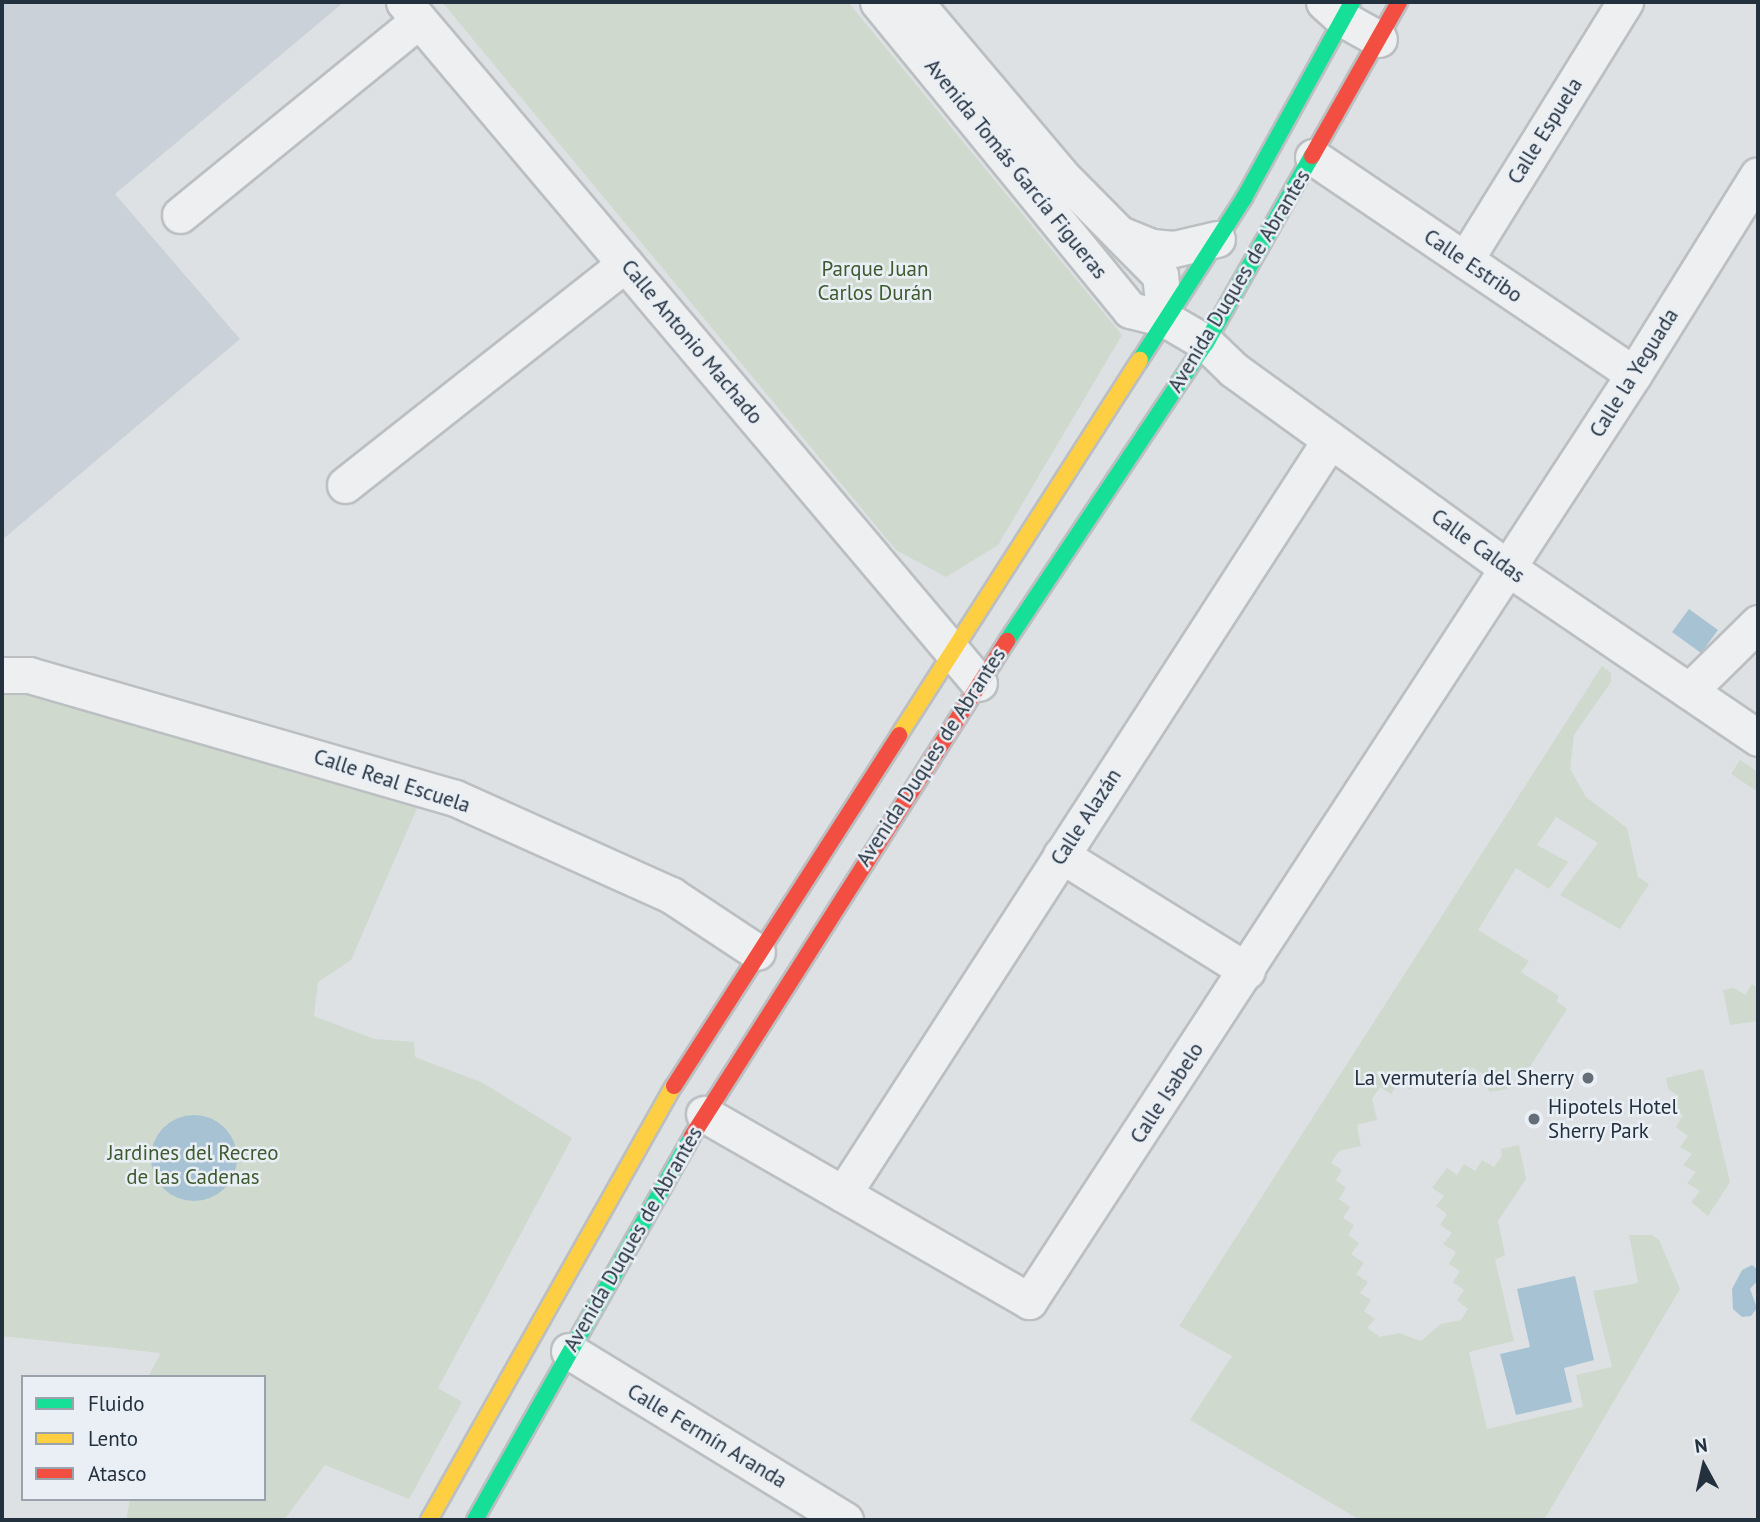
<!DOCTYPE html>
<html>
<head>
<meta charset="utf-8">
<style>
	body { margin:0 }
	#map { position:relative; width:1760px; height:1522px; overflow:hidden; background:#dde1e4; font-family:"PT Sans",sans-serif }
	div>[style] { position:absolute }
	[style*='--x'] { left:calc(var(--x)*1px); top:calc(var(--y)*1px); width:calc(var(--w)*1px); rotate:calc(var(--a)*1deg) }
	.built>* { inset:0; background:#cad1d8 }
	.green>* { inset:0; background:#cfd9cd }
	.water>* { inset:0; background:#a7c2d3 }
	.round { border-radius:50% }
	.roads { filter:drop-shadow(2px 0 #bbbfc2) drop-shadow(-2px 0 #bbbfc2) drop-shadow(0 2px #bbbfc2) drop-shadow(0 -2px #bbbfc2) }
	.street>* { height:35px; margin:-17.5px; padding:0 17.5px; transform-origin:17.5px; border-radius:17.5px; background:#edeff0 }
	.fast>* { height:16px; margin:-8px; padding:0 8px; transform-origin:8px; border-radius:8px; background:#16e098 }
	.slow>* { height:16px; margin:-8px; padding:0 8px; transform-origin:8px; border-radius:8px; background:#ffcf43 }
	.jam>* { height:16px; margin:-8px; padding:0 8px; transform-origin:8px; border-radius:8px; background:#f24e42 }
	.dots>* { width:19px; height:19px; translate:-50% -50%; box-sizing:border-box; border:4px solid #e9eff5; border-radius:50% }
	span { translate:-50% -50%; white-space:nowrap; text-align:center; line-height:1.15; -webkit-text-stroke:5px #e9eff5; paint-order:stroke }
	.street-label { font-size:21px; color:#23303e }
	.park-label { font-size:21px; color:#3d5b2f }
	.poi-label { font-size:21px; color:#23303e }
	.right { translate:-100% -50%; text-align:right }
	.left { translate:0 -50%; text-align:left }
	.frame { position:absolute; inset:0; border:4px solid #23303e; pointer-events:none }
	.legend { position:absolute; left:21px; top:1375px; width:245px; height:126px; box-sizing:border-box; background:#e9eff5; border:2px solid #9aa3ac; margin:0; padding:9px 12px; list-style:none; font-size:21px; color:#23303e }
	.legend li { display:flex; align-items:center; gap:14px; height:35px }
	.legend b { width:35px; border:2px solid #9aa3ac }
	.north { position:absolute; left:1669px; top:1431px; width:70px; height:70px; -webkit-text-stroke:5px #e9eff5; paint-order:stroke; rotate:352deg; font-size:19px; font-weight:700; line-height:28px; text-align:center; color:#23303e }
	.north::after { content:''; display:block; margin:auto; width:24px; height:32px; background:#23303e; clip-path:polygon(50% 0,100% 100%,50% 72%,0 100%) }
</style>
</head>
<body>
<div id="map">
	<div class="built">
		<div style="clip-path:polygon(2px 2px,344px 2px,115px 194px,240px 339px,2px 540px)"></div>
	</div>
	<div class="green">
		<div style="clip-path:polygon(442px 2px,848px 2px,1122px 335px,998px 545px,946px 577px,896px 550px)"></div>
		<div style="clip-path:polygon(1602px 666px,1611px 673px,1611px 682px,1574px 735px,1570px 769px,1586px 797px,1627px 828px,1638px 877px,1649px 884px,1620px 929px,1560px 895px,1598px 843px,1556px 817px,1537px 845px,1568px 862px,1549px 889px,1516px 868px,1478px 930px,1529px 961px,1521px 972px,1559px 996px,1556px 1001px,1567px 1009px,1524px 1076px,1512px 1069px,1505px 1079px,1508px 1089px,1489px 1092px,1485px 1075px,1472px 1067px,1465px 1078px,1454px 1071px,1446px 1082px,1436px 1075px,1428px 1086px,1418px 1078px,1410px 1090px,1399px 1082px,1391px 1094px,1380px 1087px,1372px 1099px,1377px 1120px,1357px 1125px,1361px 1146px,1339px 1151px,1331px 1163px,1342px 1170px,1336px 1180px,1346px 1188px,1339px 1199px,1350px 1207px,1343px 1218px,1354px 1225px,1348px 1235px,1359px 1243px,1351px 1254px,1364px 1263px,1356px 1274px,1368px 1282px,1360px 1293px,1371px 1300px,1364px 1311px,1375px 1319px,1367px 1328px,1380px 1337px,1399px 1333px,1421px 1341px,1441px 1324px,1461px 1320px,1468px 1309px,1457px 1300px,1464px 1290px,1453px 1282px,1460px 1271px,1449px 1264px,1456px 1252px,1443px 1244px,1452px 1233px,1440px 1225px,1447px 1214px,1436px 1206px,1444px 1196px,1432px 1188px,1447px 1168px,1457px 1175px,1464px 1164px,1475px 1171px,1482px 1160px,1494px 1167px,1502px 1156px,1501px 1149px,1519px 1145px,1526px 1179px,1498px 1221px,1505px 1255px,1495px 1260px,1514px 1341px,1469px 1352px,1487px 1429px,1583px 1407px,1576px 1375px,1612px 1367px,1593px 1291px,1638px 1283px,1629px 1235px,1652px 1235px,1659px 1240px,1680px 1289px,1544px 1520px,1360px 1520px,1190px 1420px,1232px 1356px,1179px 1326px)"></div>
		<div style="clip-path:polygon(14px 675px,418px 806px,351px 960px,318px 982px,314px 1016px,374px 1039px,414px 1042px,415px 1057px,483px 1083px,572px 1138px,438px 1388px,462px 1402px,409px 1499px,325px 1465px,284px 1520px,126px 1520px,130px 1499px,264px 1499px,264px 1377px,148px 1377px,161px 1353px,2px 1336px,2px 677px)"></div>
		<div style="clip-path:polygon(1740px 760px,1758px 772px,1758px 792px,1731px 774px)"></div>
		<div style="clip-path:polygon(1752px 984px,1758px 988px,1758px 1021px,1730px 1025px,1723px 990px,1734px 988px,1745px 995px)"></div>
		<div style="clip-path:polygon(1703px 1069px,1730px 1182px,1708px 1216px,1691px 1202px,1700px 1191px,1687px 1183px,1696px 1172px,1683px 1165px,1692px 1154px,1680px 1147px,1688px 1136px,1676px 1127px,1683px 1115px,1671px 1108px,1679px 1096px,1668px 1089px,1666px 1078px)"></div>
	</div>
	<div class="water">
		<div style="clip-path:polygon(1689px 609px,1718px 630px,1701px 653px,1672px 632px)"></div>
		<div class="round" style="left:151px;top:1115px;width:86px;height:86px"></div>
		<div style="clip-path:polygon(1752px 1265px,1758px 1270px,1758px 1280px,1750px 1289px,1757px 1308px,1751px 1316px,1742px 1317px,1733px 1309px,1732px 1289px,1742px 1270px)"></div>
		<div style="clip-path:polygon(1575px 1276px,1594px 1360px,1564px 1368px,1572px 1402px,1516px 1415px,1500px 1354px,1530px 1347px,1517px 1289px)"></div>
	</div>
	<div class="roads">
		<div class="street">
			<div style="--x:404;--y:2;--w:891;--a:49.82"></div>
			<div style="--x:878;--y:2;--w:398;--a:50.7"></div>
			<div style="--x:1130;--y:310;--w:36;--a:14"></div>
			<div style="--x:1165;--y:319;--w:48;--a:30.3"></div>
			<div style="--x:1206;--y:343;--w:39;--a:44"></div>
			<div style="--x:1234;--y:370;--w:338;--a:35.9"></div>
			<div style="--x:1508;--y:568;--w:302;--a:34.2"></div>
			<div style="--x:915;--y:2;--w:226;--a:49.8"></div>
			<div style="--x:1061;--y:175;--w:141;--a:45.3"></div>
			<div style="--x:1160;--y:275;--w:44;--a:83.5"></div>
			<div style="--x:1324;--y:2;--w:25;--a:42"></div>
			<div style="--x:1343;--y:19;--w:41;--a:29.1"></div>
			<div style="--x:1313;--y:157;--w:387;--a:34.1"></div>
			<div style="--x:180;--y:215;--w:308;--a:-39.2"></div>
			<div style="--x:1122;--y:235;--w:32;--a:22"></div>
			<div style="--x:1152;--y:247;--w:22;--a:5"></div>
			<div style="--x:1174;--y:249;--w:44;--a:-13.1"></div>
			<div style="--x:1465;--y:260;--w:304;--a:-58.2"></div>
			<div style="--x:345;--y:485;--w:357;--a:-38.3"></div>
			<div style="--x:2;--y:675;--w:27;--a:0"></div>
			<div style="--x:29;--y:675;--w:443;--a:16.1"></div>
			<div style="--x:455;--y:798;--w:237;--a:24.2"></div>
			<div style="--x:671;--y:895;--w:103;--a:33.5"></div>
			<div style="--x:1689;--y:691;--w:97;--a:-44.6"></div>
			<div style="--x:1061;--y:855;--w:219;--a:31.9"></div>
			<div style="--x:704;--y:1114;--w:375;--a:29.9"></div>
			<div style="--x:1029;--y:1301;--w:1107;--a:-56.87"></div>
			<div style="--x:1634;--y:374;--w:234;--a:-58.1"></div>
			<div style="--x:843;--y:1194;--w:898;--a:-57.14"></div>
			<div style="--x:569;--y:1351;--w:324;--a:31.5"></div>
		</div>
		<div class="fast">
			<div style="--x:1140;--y:360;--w:193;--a:-57.3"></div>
			<div style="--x:1244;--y:198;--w:224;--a:-61.1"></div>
			<div style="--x:1007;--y:641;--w:358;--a:-56.3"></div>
			<div style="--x:1206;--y:343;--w:215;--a:-60.5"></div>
			<div style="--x:475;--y:1520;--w:441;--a:-60.5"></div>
		</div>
		<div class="slow">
			<div style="--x:899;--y:735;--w:446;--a:-57.3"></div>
			<div style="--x:429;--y:1520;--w:498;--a:-60.6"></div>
		</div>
		<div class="jam">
			<div style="--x:1312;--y:156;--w:177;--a:-60.5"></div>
			<div style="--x:674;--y:1086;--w:417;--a:-57.3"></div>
			<div style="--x:692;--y:1136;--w:587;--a:-57.53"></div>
		</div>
	</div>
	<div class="dots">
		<div style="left:1588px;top:1078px;background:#646e78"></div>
		<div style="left:1534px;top:1119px;background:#646e78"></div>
	</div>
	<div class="street-label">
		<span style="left:1545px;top:131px;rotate:-58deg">Calle Espuela</span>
		<span style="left:1016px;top:169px;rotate:51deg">Avenida Tomás García Figueras</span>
		<span style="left:1473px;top:266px;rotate:34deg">Calle Estribo</span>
		<span style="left:1239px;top:281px;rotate:-59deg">Avenida Duques de Abrantes</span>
		<span style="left:692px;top:342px;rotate:50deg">Calle Antonio Machado</span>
		<span style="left:1634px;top:373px;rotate:-58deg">Calle la Yeguada</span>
		<span style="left:1478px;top:546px;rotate:36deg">Calle Caldas</span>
		<span style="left:931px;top:757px;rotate:-57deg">Avenida Duques de Abrantes</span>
		<span style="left:392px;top:781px;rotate:18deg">Calle Real Escuela</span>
		<span style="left:1086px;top:817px;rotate:-57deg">Calle Alazán</span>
		<span style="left:1167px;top:1093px;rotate:-57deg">Calle Isabelo</span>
		<span style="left:633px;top:1239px;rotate:-60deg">Avenida Duques de Abrantes</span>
		<span style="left:707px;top:1436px;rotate:31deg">Calle Fermín Aranda</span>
	</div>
	<div class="park-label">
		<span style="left:875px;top:281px">Parque Juan<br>Carlos Durán</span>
		<span style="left:193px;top:1165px">Jardines del Recreo<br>de las Cadenas</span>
	</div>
	<div class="poi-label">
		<span class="right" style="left:1574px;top:1078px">La vermutería del Sherry</span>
		<span class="left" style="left:1548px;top:1119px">Hipotels Hotel<br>Sherry Park</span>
	</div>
	<div class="frame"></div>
	<ul class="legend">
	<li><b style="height:9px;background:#16e098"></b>Fluido</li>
	<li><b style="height:9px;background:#ffcf43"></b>Lento</li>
	<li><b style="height:9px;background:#f24e42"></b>Atasco</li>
	</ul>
	<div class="north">N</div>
</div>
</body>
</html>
